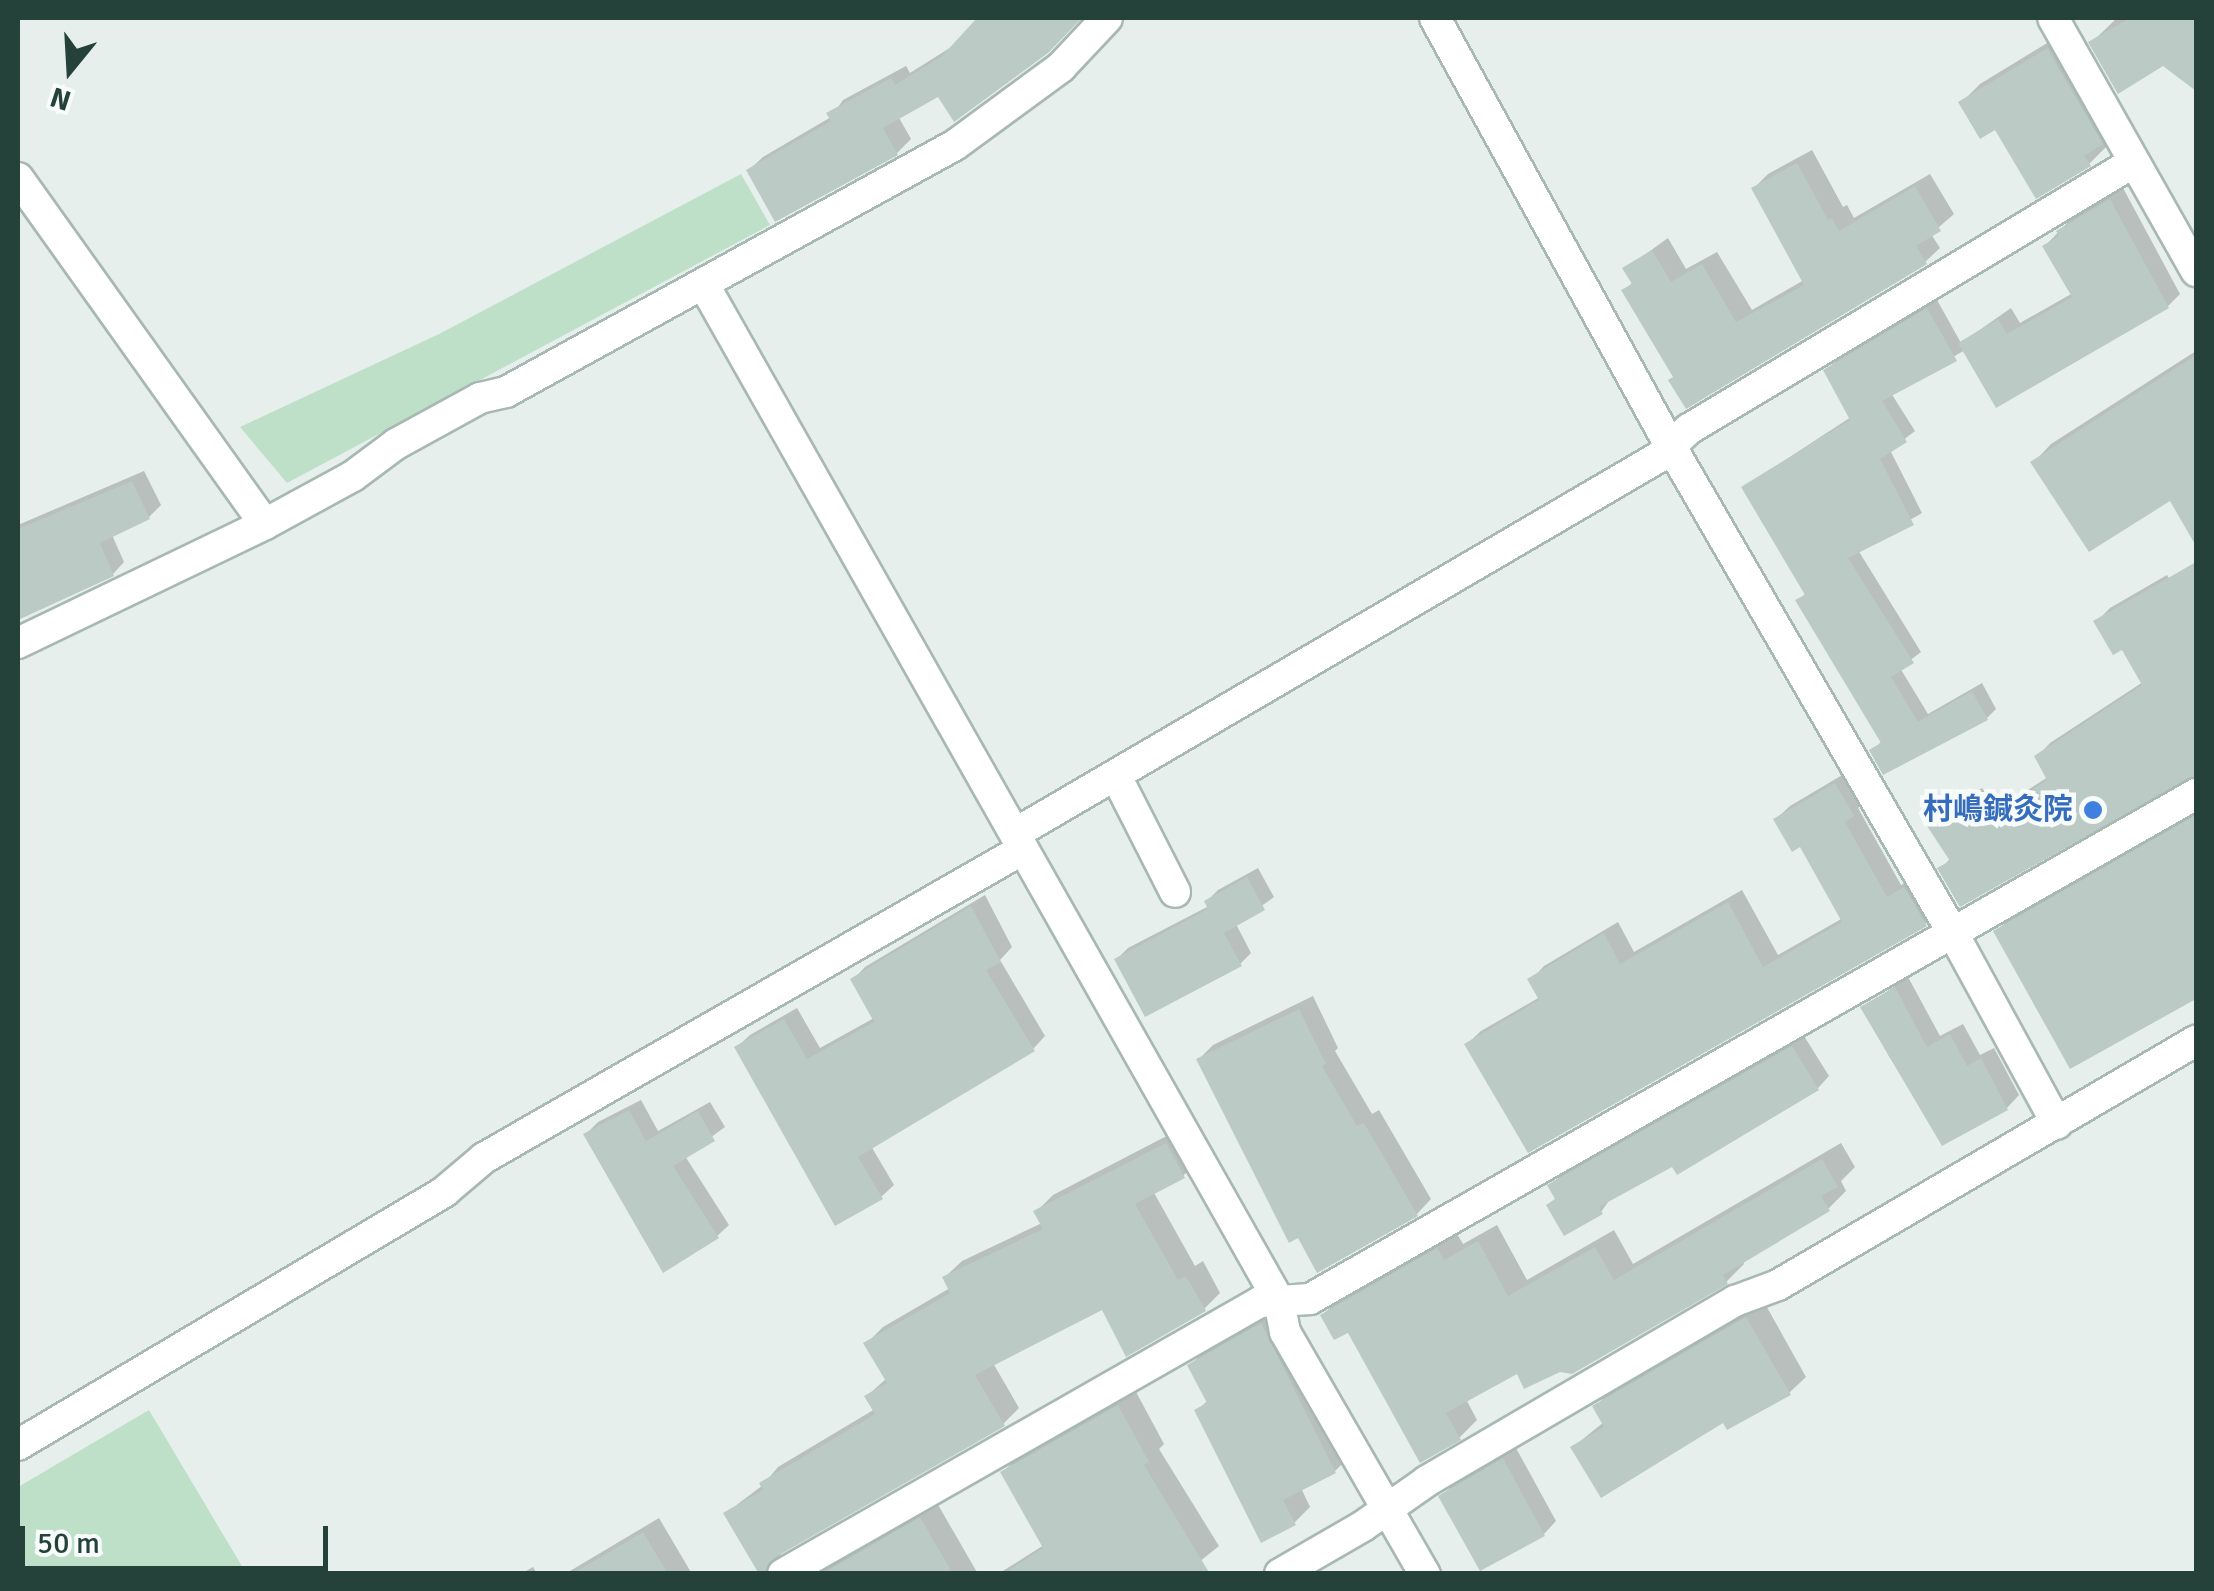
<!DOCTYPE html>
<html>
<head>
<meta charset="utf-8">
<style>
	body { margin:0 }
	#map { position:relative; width:2214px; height:1591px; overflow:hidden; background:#e6efeb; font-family:Signika,"Noto Sans JP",sans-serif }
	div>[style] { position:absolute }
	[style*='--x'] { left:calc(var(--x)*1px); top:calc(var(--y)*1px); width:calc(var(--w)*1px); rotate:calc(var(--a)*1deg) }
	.green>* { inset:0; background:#bfe0c8 }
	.shadow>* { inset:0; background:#0003 }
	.building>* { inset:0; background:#bbcac4 }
	.roads { filter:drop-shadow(2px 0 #a8b8b2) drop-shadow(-2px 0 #a8b8b2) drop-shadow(0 2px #a8b8b2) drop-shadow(0 -2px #a8b8b2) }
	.street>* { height:30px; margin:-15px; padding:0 15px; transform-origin:15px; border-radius:15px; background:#fff }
	.dots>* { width:28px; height:28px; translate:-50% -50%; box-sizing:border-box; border:5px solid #f7fbf9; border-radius:50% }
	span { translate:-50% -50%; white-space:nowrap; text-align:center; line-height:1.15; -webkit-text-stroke:9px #f7fbf9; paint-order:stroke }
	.shop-label { font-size:30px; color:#366cbe; font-weight:700 }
	.right { translate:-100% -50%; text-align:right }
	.frame { position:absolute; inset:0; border:20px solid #24423a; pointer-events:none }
	.north { position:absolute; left:20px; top:20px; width:100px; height:100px; -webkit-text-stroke:8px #f7fbf9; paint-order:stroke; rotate:198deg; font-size:28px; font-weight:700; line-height:40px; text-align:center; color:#24423a }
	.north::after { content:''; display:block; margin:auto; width:35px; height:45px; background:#24423a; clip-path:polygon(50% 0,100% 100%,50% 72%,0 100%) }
	.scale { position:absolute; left:20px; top:1526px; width:308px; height:45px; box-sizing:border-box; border:5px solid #24423a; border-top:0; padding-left:12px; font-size:30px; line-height:35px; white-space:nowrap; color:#24423a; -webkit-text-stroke:8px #f7fbf9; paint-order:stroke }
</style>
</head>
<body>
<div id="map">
	<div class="green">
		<div style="clip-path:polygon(741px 174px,770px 225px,287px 483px,240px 427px,439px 334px)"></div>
		<div style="clip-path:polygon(149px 1410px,246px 1573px,18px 1573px,18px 1487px)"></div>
	</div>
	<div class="shadow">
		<div style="clip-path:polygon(981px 18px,1078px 18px,1062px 36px,898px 116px,911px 139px,897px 153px,776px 219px,749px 170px,763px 157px,831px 117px,843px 100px,906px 66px,910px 73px,956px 44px)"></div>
		<div style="clip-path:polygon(2117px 18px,2196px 18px,2196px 88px,2163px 63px,2091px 43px)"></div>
		<div style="clip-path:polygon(2067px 31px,2108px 145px,2089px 164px,1996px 127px,1961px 103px,1980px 84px)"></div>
		<div style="clip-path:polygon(1812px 150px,1843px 207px,1847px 205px,1854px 218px,1930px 174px,1954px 214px,1931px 234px,1940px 248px,1925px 262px,1675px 376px,1624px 291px,1633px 282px,1625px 269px,1668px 238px,1686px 269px,1717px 252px,1752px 310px,1804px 280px,1754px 188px,1768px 174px)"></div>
		<div style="clip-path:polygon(2123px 188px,2180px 294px,2168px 306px,1965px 350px,1891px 393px,1915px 431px,1890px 450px,1922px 513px,1858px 550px,1921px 652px,1900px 668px,1928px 714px,1982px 683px,1996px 709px,1987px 718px,1872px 751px,1882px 741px,1798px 601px,1806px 593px,1744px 487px,1851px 417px,1826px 371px,1835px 362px,1937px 300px,1961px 343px,2011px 308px,2020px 323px,2073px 293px,2045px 246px,2071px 219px)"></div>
		<div style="clip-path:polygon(2196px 351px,2196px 541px,2171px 497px,2034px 462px,2051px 444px)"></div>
		<div style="clip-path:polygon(144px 471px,161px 505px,149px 517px,112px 535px,124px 562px,113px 574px,18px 617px,18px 525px)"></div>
		<div style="clip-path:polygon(2167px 575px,2196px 626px,2196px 773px,1940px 869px,1951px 858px,1930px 827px,1944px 813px,1982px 788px,1997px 810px,2048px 777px,2037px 757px,2050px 743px,2143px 682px,2123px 647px,2096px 622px,2110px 608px)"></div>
		<div style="clip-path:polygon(1849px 771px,1866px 800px,1858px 808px,1901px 885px,1919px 875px,1939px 910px,1925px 924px,1529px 1150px,1467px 1044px,1481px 1031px,1540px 997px,1531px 980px,1544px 966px,1618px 922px,1634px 952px,1742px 890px,1778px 955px,1843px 918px,1801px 844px,1776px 819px,1790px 806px)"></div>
		<div style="clip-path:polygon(2196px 812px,2196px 995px,2071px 1065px,1996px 932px,2010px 918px)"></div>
		<div style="clip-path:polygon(1258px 868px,1274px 897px,1236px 924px,1251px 953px,1240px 964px,1117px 959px,1128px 948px,1209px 906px,1207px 901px,1218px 890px)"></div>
		<div style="clip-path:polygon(985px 895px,1012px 947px,1000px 960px,1045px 1036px,1033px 1049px,871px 1146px,894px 1185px,881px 1197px,737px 1047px,750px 1035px,797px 1008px,820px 1048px,874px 1018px,853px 980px,865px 967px)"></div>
		<div style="clip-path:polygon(1908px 977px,1940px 1036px,1963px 1024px,1980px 1055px,1994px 1048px,2019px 1095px,2007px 1108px,1894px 1055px,1890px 1058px,1863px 1008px)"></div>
		<div style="clip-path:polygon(1313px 996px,1338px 1048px,1335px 1051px,1372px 1114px,1379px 1110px,1431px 1199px,1417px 1214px,1318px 1270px,1199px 1059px,1213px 1045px)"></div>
		<div style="clip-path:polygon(1804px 1036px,1829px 1076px,1818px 1088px,1611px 1198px,1601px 1212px,1549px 1205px,1557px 1197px,1550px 1186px,1562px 1174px)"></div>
		<div style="clip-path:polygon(641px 1100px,658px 1131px,710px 1102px,725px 1127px,685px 1156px,729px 1225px,717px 1236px,586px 1134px,598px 1122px)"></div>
		<div style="clip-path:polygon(1182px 1128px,1199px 1159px,1183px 1176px,1153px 1191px,1195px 1266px,1203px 1261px,1220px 1293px,1204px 1309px,1103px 1307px,993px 1363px,1019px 1408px,1003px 1424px,784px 1549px,779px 1557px,790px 1574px,762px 1574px,726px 1513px,763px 1485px,778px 1467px,875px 1409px,867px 1396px,887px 1378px,867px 1343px,883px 1327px,950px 1288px,945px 1277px,962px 1261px,1042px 1223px,1036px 1212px,1053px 1195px)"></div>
		<div style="clip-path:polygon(1841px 1143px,1855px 1167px,1841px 1181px,1846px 1191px,1828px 1209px,1742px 1260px,1744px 1264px,1726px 1282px,1518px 1371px,1466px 1399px,1477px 1420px,1459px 1438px,1349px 1330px,1323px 1315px,1341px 1297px,1456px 1232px,1463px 1244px,1497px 1225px,1527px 1280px,1614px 1230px,1633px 1264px)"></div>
		<div style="clip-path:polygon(1764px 1302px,1806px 1377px,1789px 1393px,1724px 1419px,1573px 1447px,1604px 1422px,1595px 1407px,1611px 1390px)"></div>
		<div style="clip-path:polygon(1278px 1309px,1351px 1455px,1335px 1471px,1301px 1488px,1310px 1507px,1294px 1523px,1197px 1411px,1208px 1400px,1190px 1365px,1207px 1349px)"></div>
		<div style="clip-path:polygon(1135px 1390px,1164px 1444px,1159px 1449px,1219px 1546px,1184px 1574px,998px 1574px,1044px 1545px,1003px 1472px,1019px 1456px)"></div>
		<div style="clip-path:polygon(1516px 1448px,1556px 1521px,1544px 1534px,1481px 1568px,1441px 1497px,1454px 1484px)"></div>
		<div style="clip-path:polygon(937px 1503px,978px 1574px,813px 1574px)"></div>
		<div style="clip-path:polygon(659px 1518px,692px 1574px,565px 1574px)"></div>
		<div style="clip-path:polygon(533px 1567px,537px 1574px,521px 1574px)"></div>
	</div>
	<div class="building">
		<div style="clip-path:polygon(977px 18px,1082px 18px,1048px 53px,954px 122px,938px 97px,883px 128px,898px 155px,775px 222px,746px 170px,831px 121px,826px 113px,891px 78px,895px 85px,942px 56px)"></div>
		<div style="clip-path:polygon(2130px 18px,2196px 18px,2196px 91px,2163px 66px,2118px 94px,2088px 42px)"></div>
		<div style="clip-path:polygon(2047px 48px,2103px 144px,2084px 156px,2091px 166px,2036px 199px,1995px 130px,1980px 139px,1958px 102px)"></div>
		<div style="clip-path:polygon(1797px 163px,1828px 220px,1832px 218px,1839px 231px,1915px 186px,1941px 231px,1916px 246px,1927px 264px,1686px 409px,1668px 380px,1673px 377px,1621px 290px,1632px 284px,1622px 268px,1652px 250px,1671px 282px,1702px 264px,1736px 322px,1804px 285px,1751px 188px)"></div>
		<div style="clip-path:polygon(2110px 199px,2169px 308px,1996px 408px,1958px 343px,1998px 319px,2007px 334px,2072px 297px,2042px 246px,2059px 236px,2056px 231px)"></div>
		<div style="clip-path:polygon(1927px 308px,1957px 361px,1882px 401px,1907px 442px,1880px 459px,1914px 525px,1848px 558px,1914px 663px,1891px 677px,1918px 722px,1972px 691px,1988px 720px,1883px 775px,1869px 750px,1881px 743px,1795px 600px,1805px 595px,1741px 487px,1850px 420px,1823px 370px)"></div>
		<div style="clip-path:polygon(2196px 355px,2196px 546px,2170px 501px,2089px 552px,2030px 462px)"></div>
		<div style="clip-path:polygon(132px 481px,150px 519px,100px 543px,114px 576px,18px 620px,18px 529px)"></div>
		<div style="clip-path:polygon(2196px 562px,2196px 775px,1960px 907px,1937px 868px,1950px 861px,1927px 826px,1967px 800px,1982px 822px,2047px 780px,2034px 756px,2142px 685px,2122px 650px,2113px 655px,2093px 621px)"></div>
		<div style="clip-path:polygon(1835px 783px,1854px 816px,1845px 822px,1887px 897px,1904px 887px,1927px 926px,1528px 1153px,1464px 1044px,1539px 1000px,1527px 979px,1604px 933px,1620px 964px,1728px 902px,1763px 967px,1842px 922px,1800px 847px,1792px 852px,1773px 819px)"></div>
		<div style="clip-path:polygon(2196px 815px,2196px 999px,2070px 1069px,1993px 931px)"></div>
		<div style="clip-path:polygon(1247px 877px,1265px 910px,1224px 933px,1242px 966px,1145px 1017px,1114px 959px,1208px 909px,1204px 901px)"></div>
		<div style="clip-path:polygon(971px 906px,1001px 962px,986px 970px,1035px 1051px,858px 1157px,883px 1199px,835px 1226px,734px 1047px,784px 1019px,807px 1059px,874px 1022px,850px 979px)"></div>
		<div style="clip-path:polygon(1895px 987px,1927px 1047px,1950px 1034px,1967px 1066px,1981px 1058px,2008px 1110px,1942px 1146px,1860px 1007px)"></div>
		<div style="clip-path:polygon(1299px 1009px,1326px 1064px,1322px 1066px,1357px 1126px,1364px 1123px,1418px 1216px,1317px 1273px,1298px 1238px,1289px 1243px,1196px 1059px)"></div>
		<div style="clip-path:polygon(1792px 1046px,1819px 1090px,1677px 1175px,1672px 1167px,1599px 1207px,1603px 1214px,1564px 1236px,1546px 1205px,1555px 1199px,1547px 1185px)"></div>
		<div style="clip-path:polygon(629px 1110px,646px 1141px,698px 1111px,715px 1141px,673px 1166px,719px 1238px,663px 1273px,583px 1134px)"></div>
		<div style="clip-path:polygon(1166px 1143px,1185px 1178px,1135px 1204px,1178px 1280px,1186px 1276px,1206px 1311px,1126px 1357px,1102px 1310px,975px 1375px,1005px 1426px,774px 1558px,764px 1574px,759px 1574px,723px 1513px,763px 1490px,759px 1483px,875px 1414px,864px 1396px,887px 1383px,863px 1343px,950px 1293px,942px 1277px,1043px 1229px,1033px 1211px)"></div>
		<div style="clip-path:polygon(1822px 1159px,1838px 1187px,1821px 1196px,1830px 1211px,1723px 1275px,1728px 1284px,1572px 1374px,1560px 1372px,1524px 1389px,1517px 1374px,1446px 1413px,1461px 1440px,1420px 1463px,1348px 1333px,1334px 1340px,1320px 1315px,1437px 1248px,1444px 1260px,1478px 1241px,1508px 1296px,1595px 1247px,1614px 1280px)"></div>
		<div style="clip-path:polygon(1746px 1317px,1791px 1395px,1727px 1430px,1723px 1423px,1601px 1498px,1570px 1447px,1604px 1427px,1592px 1406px)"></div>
		<div style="clip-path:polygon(1261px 1323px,1336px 1473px,1283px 1500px,1296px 1525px,1261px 1543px,1194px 1410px,1207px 1403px,1187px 1365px)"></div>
		<div style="clip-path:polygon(1118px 1405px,1149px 1462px,1144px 1465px,1210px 1574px,1003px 1574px,1043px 1548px,1000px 1472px)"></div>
		<div style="clip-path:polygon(1503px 1458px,1545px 1536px,1480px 1571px,1438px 1496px)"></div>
		<div style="clip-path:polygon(920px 1517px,953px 1574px,822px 1574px)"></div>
		<div style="clip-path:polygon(643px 1532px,668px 1574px,572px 1574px)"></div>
	</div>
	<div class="roads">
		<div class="street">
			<div style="--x:1435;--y:18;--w:487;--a:61.2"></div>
			<div style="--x:1670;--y:445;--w:566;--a:59.9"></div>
			<div style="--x:1954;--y:935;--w:215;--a:61.4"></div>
			<div style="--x:2053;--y:18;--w:291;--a:60.5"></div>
			<div style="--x:18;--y:178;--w:425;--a:54.5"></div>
			<div style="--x:704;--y:285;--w:1167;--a:60.49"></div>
			<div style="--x:1279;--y:1301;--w:32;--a:79"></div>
			<div style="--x:1285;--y:1332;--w:280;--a:60"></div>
			<div style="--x:18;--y:643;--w:274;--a:-25.7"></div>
			<div style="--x:265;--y:524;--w:100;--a:-28.6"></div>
			<div style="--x:353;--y:476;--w:54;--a:-36.7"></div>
			<div style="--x:396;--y:444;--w:96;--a:-28.7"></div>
			<div style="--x:480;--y:398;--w:27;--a:-13"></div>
			<div style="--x:506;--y:392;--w:512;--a:-28.82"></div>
			<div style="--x:955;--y:145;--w:132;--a:-36.3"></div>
			<div style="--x:1061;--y:67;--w:67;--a:-46.8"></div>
			<div style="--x:1116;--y:776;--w:130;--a:63"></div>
			<div style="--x:1016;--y:833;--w:745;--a:-30.32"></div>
			<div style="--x:1659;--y:457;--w:41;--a:-43"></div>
			<div style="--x:1689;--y:429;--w:519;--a:-30.96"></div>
			<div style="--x:18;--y:1445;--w:497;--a:-30.7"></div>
			<div style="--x:445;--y:1191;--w:51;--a:-40.2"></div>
			<div style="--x:484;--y:1158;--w:621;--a:-29.82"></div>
			<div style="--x:783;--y:1574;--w:549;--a:-29.69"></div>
			<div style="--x:1260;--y:1302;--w:50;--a:-3.4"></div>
			<div style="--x:1310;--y:1299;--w:1020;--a:-29.68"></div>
			<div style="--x:1280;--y:1574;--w:96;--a:-30"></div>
			<div style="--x:1363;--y:1526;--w:78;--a:-35.1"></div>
			<div style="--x:1427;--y:1481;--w:357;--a:-30.3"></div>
			<div style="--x:1735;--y:1301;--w:46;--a:-20.4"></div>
			<div style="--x:1778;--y:1285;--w:484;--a:-30.3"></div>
		</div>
	</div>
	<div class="dots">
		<div style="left:2093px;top:810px;background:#3f7fe0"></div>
	</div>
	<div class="shop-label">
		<span class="right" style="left:2073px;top:810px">村嶋鍼灸院</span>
	</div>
	<div class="frame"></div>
	<div class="north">N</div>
	<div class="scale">50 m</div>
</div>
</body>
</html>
